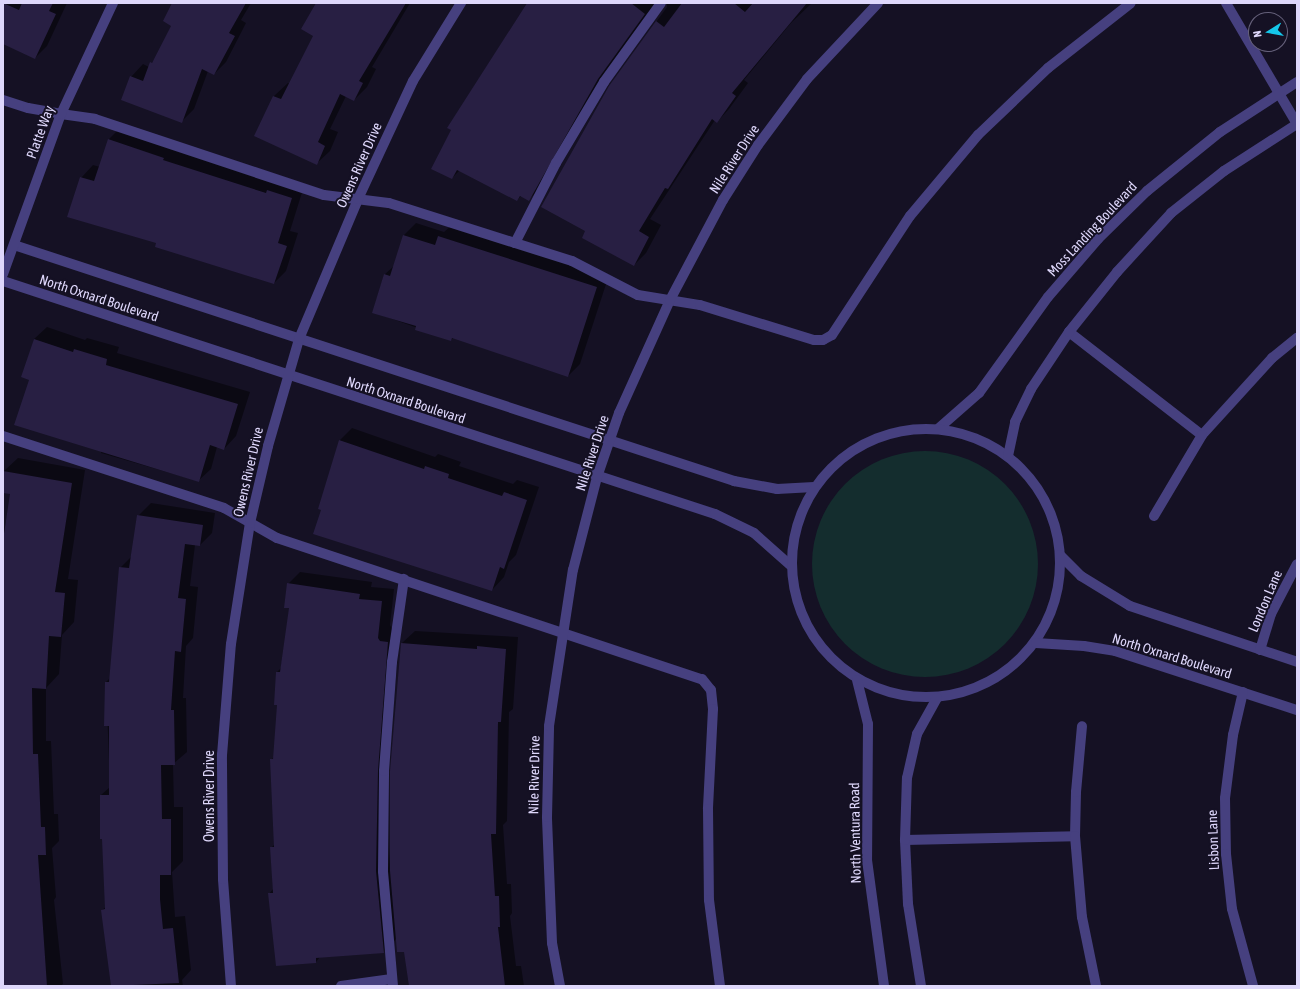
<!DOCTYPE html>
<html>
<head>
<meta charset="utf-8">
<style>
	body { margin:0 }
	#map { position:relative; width:1300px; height:989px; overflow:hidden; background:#151124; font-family:"Asap Condensed",sans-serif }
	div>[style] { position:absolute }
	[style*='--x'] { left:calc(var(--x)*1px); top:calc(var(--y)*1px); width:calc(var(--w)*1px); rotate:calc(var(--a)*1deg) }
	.green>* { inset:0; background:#142d2e }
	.round { border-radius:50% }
	.shadow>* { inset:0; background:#0007 }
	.building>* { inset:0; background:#281f43 }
	.service>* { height:10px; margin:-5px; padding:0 5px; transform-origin:5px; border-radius:5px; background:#46407f }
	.minor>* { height:10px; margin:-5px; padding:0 5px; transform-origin:5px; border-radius:5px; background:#46407f }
	.minor>.ring { margin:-5px; padding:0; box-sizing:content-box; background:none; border:10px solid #46407f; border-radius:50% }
	span { translate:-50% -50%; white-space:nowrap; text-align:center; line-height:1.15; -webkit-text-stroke:4px #151124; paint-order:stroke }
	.street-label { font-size:14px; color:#ded7fb }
	.frame { position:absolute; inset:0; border:4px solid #ded7fb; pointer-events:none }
	.north { position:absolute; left:1248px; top:12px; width:40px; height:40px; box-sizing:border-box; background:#151124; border:1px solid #65607a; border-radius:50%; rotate:259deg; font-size:11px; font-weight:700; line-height:16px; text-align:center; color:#ded7fb }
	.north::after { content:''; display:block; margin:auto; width:14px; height:18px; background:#15c7ea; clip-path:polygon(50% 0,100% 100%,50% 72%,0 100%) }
</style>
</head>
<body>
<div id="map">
	<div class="green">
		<div class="round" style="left:812px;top:451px;width:226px;height:226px"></div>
	</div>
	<div class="shadow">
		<div style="clip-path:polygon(3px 3px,67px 3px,47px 46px,35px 58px,3px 43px)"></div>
		<div style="clip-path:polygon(173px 3px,251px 3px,241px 20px,246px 23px,226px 62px,214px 74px,208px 71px,194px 109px,182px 121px,131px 77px,143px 64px,149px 67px,156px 57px,172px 25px)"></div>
		<div style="clip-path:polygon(318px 3px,410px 3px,372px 67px,376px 69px,367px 87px,354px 100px,346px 96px,330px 129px,338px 132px,330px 151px,316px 164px,256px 135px,274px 96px,288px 83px,290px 84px,314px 36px)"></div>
		<div style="clip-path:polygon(527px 3px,655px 3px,542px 187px,529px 199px,522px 195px,517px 200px,460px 170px,452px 178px,452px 130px,448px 128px)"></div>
		<div style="clip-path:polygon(667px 3px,812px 3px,791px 23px,744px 80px,748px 83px,729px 109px,717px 122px,715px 120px,650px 219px,661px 225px,646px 253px,634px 265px,587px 231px,610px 86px,667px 7px)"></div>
		<div style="clip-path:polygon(121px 127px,304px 186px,290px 231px,298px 233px,286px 271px,274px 283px,157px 242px,81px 178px,93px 165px,100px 167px,109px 139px)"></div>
		<div style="clip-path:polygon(416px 223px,444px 232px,452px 225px,609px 275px,580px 364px,568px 376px,454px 337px,451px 340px,373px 312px,384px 275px,395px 265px,404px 235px)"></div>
		<div style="clip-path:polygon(47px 327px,85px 340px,87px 338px,119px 347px,117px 353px,250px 392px,236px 436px,224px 449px,217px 447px,211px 469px,198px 481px,101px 453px,102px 449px,30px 379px,34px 339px)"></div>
		<div style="clip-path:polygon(352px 428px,435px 457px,438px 454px,461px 462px,459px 466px,513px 484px,517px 480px,539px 487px,516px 555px,509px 562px,504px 577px,492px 590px,322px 509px,340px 440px)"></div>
		<div style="clip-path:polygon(18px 458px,85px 470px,68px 579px,78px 580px,74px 622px,62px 635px,59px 674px,46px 688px,46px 741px,51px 741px,54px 814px,58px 814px,59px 841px,52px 848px,56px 897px,54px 900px,63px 984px,60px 986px,3px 986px,3px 535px,12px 493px,3px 492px,3px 479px,4px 471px)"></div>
		<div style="clip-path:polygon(151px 503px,215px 513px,212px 533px,200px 545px,195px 545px,190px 586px,198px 587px,193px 638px,186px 646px,183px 698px,186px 698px,187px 752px,173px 764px,174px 807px,183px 807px,183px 861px,172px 872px,175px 917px,185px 916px,191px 970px,182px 980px,183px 986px,113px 986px,102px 910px,106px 907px,101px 795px,110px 787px,106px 682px,110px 678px,120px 568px,132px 556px,138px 516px)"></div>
		<div style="clip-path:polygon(300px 572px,372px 582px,371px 587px,394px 589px,390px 625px,392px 629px,400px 630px,389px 758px,389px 865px,402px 643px,415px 631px,518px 637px,513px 709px,509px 712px,507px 821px,503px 825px,507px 884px,511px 884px,512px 913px,510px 916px,516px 966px,521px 966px,524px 986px,410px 986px,405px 950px,396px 939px,383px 952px,320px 957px,316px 962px,269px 894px,273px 889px,271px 848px,275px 844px,271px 760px,275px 756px,278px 704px,277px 672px,281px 668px,290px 608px,288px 584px)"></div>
	</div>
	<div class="building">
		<div style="clip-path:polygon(3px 3px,19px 10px,22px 3px,53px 3px,49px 11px,56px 14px,35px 59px,3px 44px)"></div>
		<div style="clip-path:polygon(172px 3px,246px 3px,229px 33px,235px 36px,214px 75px,202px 69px,182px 123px,121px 100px,130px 76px,143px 81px,150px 62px,152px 63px,171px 26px,163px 21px)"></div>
		<div style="clip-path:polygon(316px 3px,406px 3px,359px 81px,363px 83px,354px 101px,340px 94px,318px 142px,325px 146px,317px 165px,254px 136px,273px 96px,281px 99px,313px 36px,301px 29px)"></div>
		<div style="clip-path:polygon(527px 3px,631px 3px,645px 14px,598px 79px,529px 201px,520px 196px,517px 201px,457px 170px,452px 179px,431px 169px,451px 130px,447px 128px)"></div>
		<div style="clip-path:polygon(682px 3px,734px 3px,745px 12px,753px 3px,807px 3px,732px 93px,736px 96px,717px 123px,712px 119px,668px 189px,665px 188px,639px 231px,649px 237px,634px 266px,582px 238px,585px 231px,541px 207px,609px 86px,656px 21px,664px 27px)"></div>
		<div style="clip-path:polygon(108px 139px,164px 158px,163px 160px,266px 193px,267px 190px,292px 198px,278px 243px,287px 246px,274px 284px,155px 247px,156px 243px,67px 217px,80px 177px,94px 181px)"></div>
		<div style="clip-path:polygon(403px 235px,435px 245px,438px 236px,597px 287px,568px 377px,452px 338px,451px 341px,415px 330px,416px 326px,372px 313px,384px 274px,390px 276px)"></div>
		<div style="clip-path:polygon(34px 339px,73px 352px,74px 349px,107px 359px,106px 365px,238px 404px,224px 450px,210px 445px,199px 482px,14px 425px,29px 380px,21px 377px)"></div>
		<div style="clip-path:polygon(339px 440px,424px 469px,425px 466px,449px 474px,448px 478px,502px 496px,504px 492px,527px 500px,504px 569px,500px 567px,492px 591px,313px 534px,321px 510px,318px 509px)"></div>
		<div style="clip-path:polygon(3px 471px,72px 483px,55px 592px,65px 593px,61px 637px,49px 636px,46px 689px,32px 688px,33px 754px,38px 754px,41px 827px,45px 827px,46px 855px,38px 855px,47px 986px,3px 986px,3px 540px,10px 494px,3px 493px)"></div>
		<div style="clip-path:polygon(137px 515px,203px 525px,200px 546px,185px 544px,178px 598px,186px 599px,181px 652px,175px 651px,171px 710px,174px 710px,175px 765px,161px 765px,162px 819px,171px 819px,171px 875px,160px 875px,160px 899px,163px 929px,173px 928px,179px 983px,111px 986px,101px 910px,105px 909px,102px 839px,100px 839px,100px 795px,109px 795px,109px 726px,104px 726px,105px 682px,109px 682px,119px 567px,129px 568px)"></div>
		<div style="clip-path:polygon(287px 583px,360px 594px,359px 599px,382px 601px,378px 638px,380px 641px,388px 642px,378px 771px,376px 871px,384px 953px,316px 958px,316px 963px,276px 966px,268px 893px,273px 893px,270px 847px,274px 847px,270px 759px,273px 759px,277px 705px,274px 705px,276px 672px,280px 672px,289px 608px,284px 608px)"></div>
		<div style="clip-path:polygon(401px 643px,477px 649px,477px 646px,506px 649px,501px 722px,498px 722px,496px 834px,491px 834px,495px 896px,499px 896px,500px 927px,498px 927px,505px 986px,409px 986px,404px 952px,397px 952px,390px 871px,390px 771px)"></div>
	</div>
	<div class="service">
		<div style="--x:61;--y:114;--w:34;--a:8"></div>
		<div style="--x:95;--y:119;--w:241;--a:18.4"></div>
		<div style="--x:324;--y:195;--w:65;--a:7"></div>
		<div style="--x:389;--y:203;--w:192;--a:17.6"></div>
		<div style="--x:572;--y:261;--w:74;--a:27.3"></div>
		<div style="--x:638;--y:295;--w:63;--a:9.2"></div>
		<div style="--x:700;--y:305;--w:119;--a:17.1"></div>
		<div style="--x:814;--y:340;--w:9;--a:0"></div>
		<div style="--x:823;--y:340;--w:10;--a:-29"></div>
		<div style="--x:832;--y:335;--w:142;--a:-56.8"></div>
		<div style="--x:910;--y:216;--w:106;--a:-50"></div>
		<div style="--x:978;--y:135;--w:97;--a:-43.7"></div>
		<div style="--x:1048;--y:68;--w:105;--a:-38.1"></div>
		<div style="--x:515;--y:243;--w:90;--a:-62.9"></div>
		<div style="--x:556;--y:163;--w:94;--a:-59.3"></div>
		<div style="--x:604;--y:82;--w:97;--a:-54.2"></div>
		<div style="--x:1069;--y:332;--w:168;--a:37.8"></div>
		<div style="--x:1202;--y:435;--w:104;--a:-47.7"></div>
		<div style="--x:1272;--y:358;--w:32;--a:-39"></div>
		<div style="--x:3;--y:436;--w:232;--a:18"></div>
		<div style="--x:224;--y:508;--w:61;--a:29.5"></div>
		<div style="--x:277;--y:538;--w:448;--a:18.4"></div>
		<div style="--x:702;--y:679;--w:14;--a:51"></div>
		<div style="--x:711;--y:690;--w:19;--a:84"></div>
		<div style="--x:713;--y:709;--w:100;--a:92.9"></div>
		<div style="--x:708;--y:809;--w:91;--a:89.4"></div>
		<div style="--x:709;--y:900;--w:87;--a:82.7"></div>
		<div style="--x:1154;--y:516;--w:94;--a:-59.3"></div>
		<div style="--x:1075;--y:836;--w:44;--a:-88.7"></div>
		<div style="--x:1076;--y:792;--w:66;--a:-84.8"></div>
		<div style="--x:905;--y:840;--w:170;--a:-1.3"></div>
		<div style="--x:1075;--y:836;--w:81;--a:85.1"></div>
		<div style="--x:1082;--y:917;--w:70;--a:78.5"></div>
		<div style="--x:341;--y:986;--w:51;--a:-7.8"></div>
		<div style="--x:393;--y:986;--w:115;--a:-95"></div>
		<div style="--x:383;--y:871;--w:100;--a:-89.4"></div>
		<div style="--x:384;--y:771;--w:109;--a:-85.8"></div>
		<div style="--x:392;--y:662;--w:84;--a:-81.8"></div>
	</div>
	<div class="minor">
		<div style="--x:1226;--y:3;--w:140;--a:59.6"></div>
		<div style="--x:3;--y:100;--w:26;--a:18"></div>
		<div style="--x:28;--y:108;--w:34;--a:10"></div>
		<div style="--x:14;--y:245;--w:758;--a:18.15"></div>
		<div style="--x:734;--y:481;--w:44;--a:10.5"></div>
		<div style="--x:777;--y:489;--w:37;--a:-3"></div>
		<div style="--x:3;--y:274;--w:170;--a:-70.1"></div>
		<div style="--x:61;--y:114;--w:123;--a:-64.9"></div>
		<div style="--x:3;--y:281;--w:749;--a:18.12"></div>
		<div style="--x:715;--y:514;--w:43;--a:26"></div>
		<div style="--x:754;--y:533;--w:48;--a:41.6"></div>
		<div style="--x:939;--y:428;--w:53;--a:-41.2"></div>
		<div style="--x:979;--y:393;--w:118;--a:-54.3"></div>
		<div style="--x:1048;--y:297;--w:77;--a:-49.2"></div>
		<div style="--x:1098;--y:239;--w:69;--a:-44.4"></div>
		<div style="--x:1147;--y:191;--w:94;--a:-38.9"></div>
		<div style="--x:1220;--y:132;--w:92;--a:-33"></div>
		<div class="ring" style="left:792px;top:429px;width:258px;height:258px"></div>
		<div style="--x:1008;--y:456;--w:35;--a:-78"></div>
		<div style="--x:1015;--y:422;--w:37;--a:-64"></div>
		<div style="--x:1031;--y:389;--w:69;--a:-56.3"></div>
		<div style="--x:1069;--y:332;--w:77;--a:-51.3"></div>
		<div style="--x:1117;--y:272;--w:80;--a:-47.5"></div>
		<div style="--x:1171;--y:213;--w:68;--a:-38.4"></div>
		<div style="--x:1224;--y:171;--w:87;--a:-32.8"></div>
		<div style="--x:1060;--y:555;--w:30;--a:45"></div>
		<div style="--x:1081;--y:576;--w:57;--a:31.5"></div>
		<div style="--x:1130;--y:606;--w:176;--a:18.5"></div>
		<div style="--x:1036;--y:643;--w:48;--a:3.6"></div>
		<div style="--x:1084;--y:646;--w:31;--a:9"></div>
		<div style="--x:1115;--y:651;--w:191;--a:18"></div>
		<div style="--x:1260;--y:650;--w:38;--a:-73"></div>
		<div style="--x:1271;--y:614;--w:56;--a:-62.5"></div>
		<div style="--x:857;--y:680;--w:45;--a:76"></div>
		<div style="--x:868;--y:724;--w:136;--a:90.4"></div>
		<div style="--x:867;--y:860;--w:127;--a:82.3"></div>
		<div style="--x:1243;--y:692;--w:44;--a:103.1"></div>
		<div style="--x:1233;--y:735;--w:64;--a:97.2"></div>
		<div style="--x:1225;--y:798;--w:56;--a:89"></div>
		<div style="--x:1226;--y:854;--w:55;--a:83.8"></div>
		<div style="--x:1232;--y:909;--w:80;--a:74.7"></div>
		<div style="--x:231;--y:986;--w:107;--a:-94.3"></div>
		<div style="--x:223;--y:879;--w:124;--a:-90.5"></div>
		<div style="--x:222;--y:755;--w:111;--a:-85.4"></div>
		<div style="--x:231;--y:644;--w:122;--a:-81.1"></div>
		<div style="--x:250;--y:523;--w:79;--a:-76.8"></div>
		<div style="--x:268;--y:446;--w:111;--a:-73.8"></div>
		<div style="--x:299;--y:339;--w:152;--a:-67.1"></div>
		<div style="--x:358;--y:199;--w:130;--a:-65"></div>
		<div style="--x:413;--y:81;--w:92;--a:-58.4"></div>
		<div style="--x:560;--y:986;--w:44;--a:-100.5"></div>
		<div style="--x:552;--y:943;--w:126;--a:-92.3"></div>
		<div style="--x:547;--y:817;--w:91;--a:-88.7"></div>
		<div style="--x:549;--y:726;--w:158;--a:-81.3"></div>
		<div style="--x:573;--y:570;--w:96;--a:-75.5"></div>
		<div style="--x:597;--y:477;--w:68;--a:-71"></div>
		<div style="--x:619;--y:413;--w:124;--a:-65.7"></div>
		<div style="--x:670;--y:300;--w:113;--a:-62.1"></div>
		<div style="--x:723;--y:200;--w:65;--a:-57.5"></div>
		<div style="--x:758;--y:145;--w:82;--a:-53.4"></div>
		<div style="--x:807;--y:79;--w:104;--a:-46.9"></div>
		<div style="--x:921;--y:986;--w:83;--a:-99"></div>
		<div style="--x:908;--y:904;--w:64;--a:-92.7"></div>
		<div style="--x:905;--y:840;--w:62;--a:-88.2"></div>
		<div style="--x:907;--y:778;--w:45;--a:-77.2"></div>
		<div style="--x:917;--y:734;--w:41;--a:-60.9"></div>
	</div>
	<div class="street-label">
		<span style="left:40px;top:132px;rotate:-70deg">Platte Way</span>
		<span style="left:734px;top:159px;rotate:-57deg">Nile River Drive</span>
		<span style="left:359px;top:165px;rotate:-66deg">Owens River Drive</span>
		<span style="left:1092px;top:229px;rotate:-47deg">Moss Landing Boulevard</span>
		<span style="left:99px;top:298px;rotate:18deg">North Oxnard Boulevard</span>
		<span style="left:406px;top:400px;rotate:18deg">North Oxnard Boulevard</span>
		<span style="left:592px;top:453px;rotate:-72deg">Nile River Drive</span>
		<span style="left:248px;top:472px;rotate:-77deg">Owens River Drive</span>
		<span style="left:1265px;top:601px;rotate:-67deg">London Lane</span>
		<span style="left:1172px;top:656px;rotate:17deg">North Oxnard Boulevard</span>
		<span style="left:534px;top:775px;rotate:-89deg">Nile River Drive</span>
		<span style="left:209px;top:796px;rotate:-90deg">Owens River Drive</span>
		<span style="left:855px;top:833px;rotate:-91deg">North Ventura Road</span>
		<span style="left:1213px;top:840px;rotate:-92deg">Lisbon Lane</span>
	</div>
	<div class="frame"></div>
	<div class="north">N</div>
</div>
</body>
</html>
